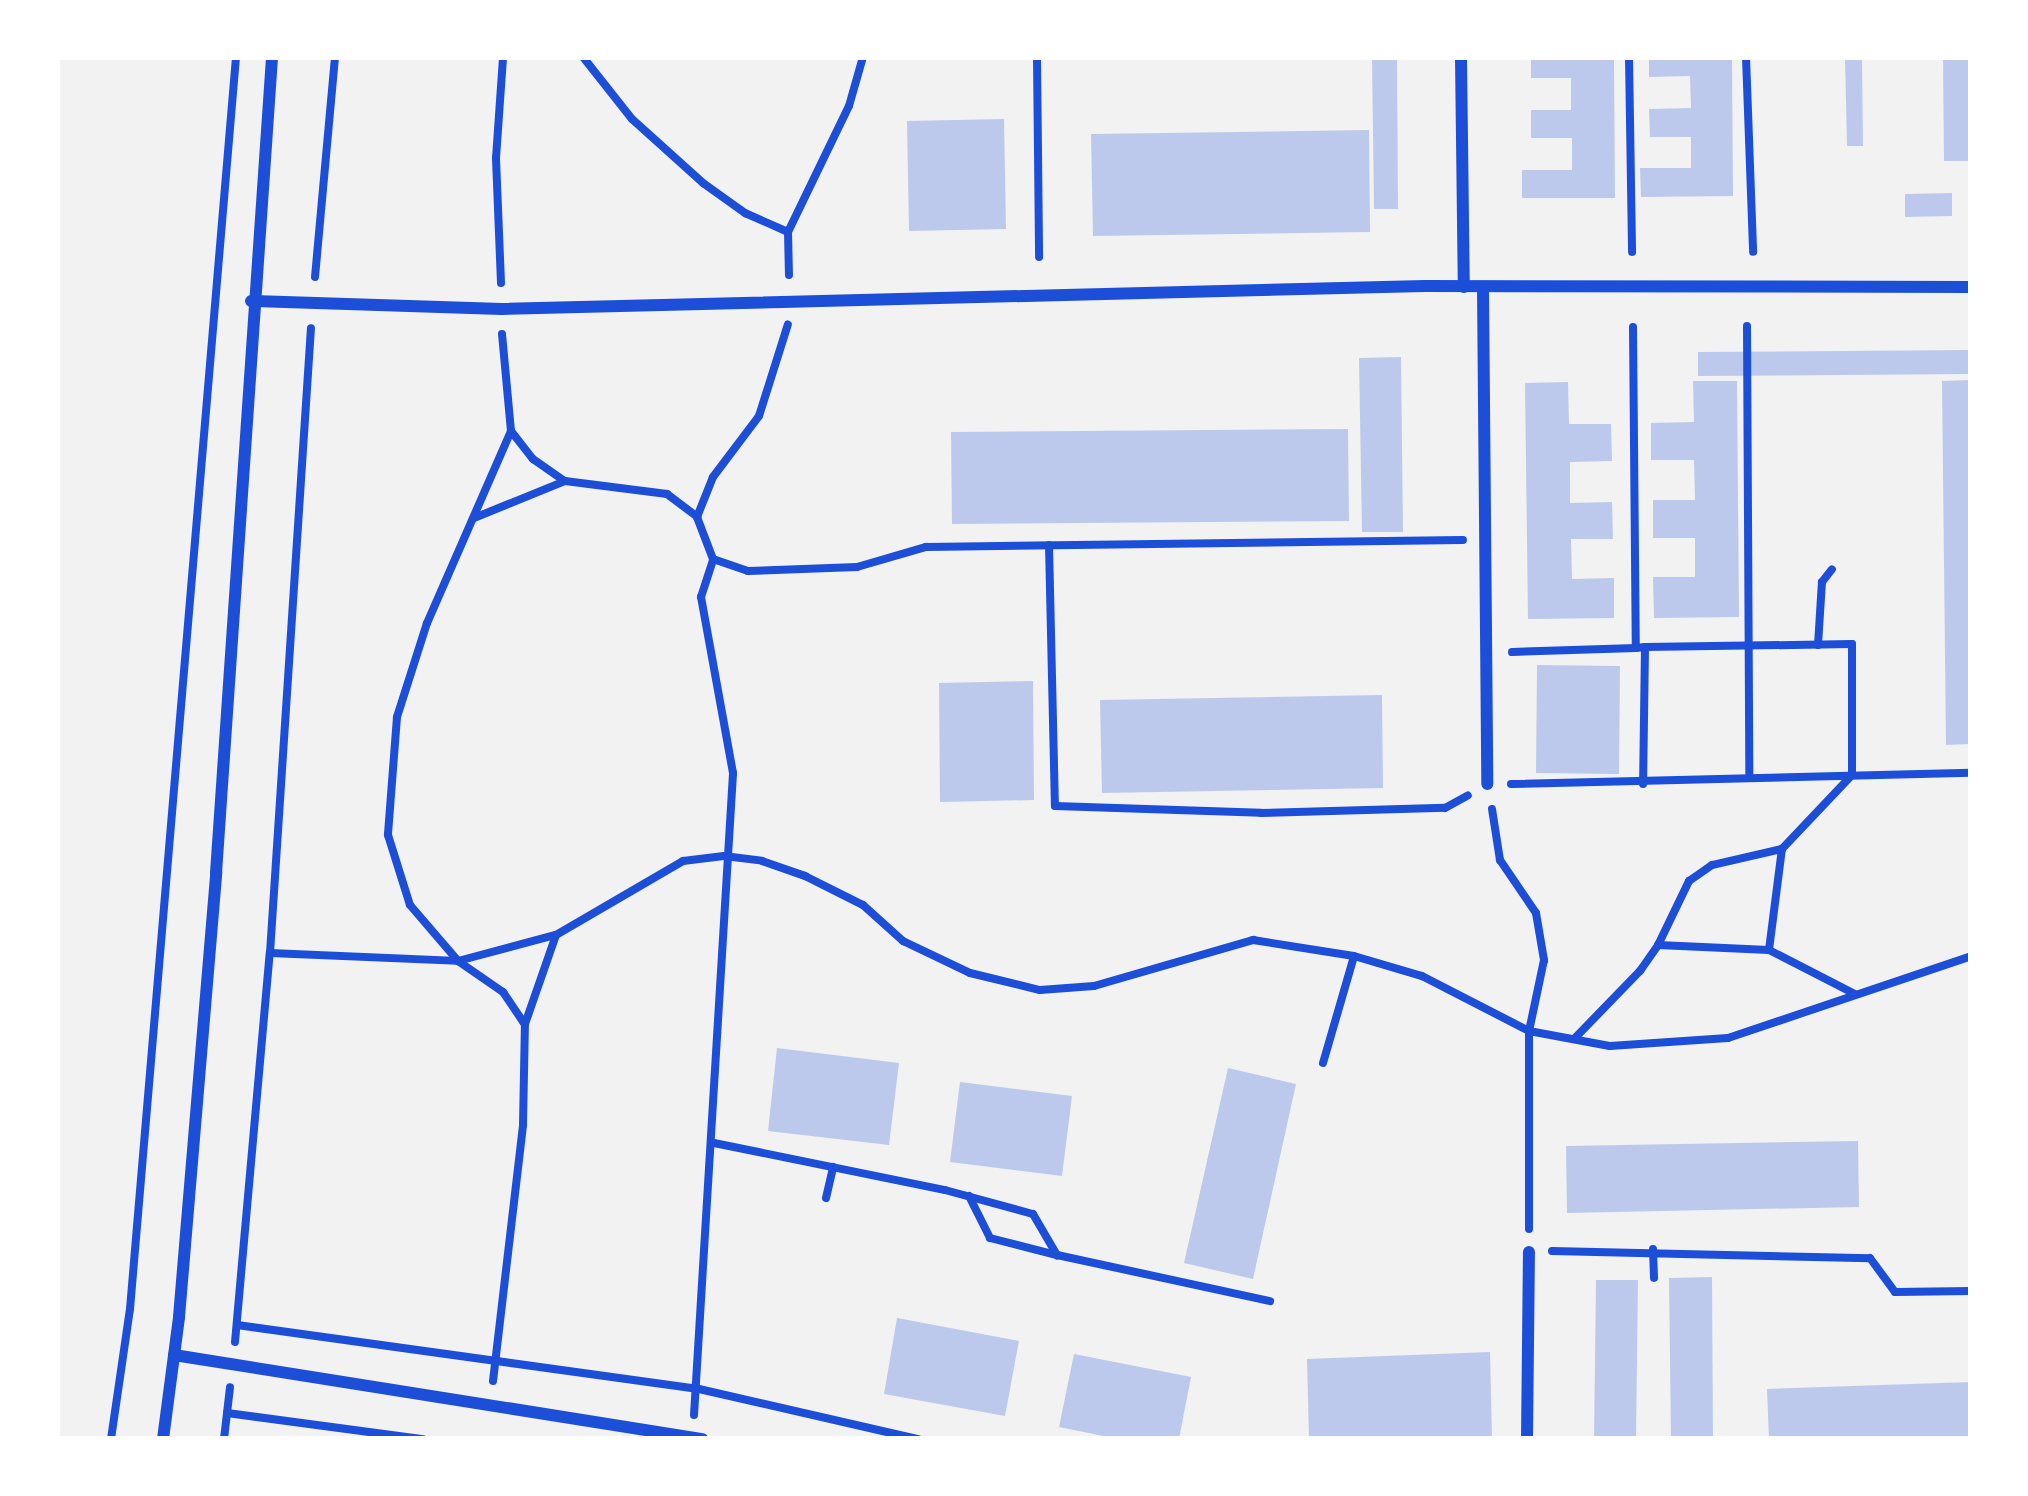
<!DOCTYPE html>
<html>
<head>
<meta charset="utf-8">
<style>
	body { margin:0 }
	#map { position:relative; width:2028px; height:1496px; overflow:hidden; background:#f2f2f2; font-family:"Noto Sans",sans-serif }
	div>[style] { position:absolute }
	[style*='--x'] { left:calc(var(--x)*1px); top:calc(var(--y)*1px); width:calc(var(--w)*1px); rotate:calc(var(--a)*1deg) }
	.building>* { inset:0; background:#bdc9ec }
	.path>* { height:8px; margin:-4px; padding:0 4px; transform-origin:4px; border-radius:4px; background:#1d4ed8 }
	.minor>* { height:12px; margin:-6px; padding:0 6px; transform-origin:6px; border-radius:6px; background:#1d4ed8 }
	span { translate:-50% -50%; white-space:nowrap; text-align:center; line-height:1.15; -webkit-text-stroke:9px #fff; paint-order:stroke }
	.frame { position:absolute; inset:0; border:60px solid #fff; pointer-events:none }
</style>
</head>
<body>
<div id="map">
	<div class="building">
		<div style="clip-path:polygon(1372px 57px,1397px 57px,1398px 209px,1374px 209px)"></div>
		<div style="clip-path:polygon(1531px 57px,1614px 57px,1615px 198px,1522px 198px,1522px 170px,1572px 170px,1572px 138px,1531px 138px,1531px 110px,1571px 110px,1571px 78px,1531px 78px)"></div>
		<div style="clip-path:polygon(1649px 57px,1732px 57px,1733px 196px,1641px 197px,1640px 168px,1691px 168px,1691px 137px,1650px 137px,1649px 109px,1691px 108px,1690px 76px,1649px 77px)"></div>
		<div style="clip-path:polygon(1845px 57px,1862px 57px,1863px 146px,1847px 146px)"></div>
		<div style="clip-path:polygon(1943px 57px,1971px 57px,1971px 161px,1944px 161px)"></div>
		<div style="clip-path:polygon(1004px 119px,1006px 229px,909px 231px,907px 121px)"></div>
		<div style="clip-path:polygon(1369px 130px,1370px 232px,1093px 236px,1091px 134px)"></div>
		<div style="clip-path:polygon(1952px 193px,1952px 216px,1905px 217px,1905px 194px)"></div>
		<div style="clip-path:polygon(1971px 350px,1971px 374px,1698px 376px,1698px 352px)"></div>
		<div style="clip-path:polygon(1401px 357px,1403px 532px,1362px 532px,1359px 358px)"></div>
		<div style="clip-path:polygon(1971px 380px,1971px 744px,1946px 745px,1942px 381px)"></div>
		<div style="clip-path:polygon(1693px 381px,1737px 381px,1739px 617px,1654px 618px,1653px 577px,1695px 577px,1695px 538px,1653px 538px,1653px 500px,1695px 500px,1694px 460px,1651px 460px,1651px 423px,1694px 422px)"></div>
		<div style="clip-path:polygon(1568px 382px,1569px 424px,1611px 424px,1612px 461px,1570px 462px,1570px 503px,1612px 502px,1613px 539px,1571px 539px,1572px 579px,1614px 578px,1614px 618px,1528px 619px,1525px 383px)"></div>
		<div style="clip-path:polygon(1348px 429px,1349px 521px,952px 524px,951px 432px)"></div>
		<div style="clip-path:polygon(1537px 665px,1620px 666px,1619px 774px,1536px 773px)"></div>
		<div style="clip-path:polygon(1033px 681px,1034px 800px,940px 802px,939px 683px)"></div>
		<div style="clip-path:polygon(1382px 695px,1383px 788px,1102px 793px,1100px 700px)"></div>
		<div style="clip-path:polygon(777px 1048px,899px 1063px,889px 1145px,768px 1131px)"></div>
		<div style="clip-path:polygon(1228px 1068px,1296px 1084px,1253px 1279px,1184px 1263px)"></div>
		<div style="clip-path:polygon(960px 1082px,1072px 1096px,1062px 1176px,950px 1162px)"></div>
		<div style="clip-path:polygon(1858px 1141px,1859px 1207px,1567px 1213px,1566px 1146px)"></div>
		<div style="clip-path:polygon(1712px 1277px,1713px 1439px,1671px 1439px,1669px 1278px)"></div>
		<div style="clip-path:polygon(1596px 1280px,1638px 1280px,1636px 1439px,1594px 1439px)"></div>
		<div style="clip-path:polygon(897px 1318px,1019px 1341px,1005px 1416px,884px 1394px)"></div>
		<div style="clip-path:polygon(1490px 1352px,1492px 1439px,1309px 1439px,1307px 1359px)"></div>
		<div style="clip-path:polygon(1074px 1354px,1191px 1377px,1179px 1439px,1118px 1439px,1059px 1427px)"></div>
		<div style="clip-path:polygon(1971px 1382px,1971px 1439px,1769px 1439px,1767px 1389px)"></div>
	</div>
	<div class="path">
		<div style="--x:583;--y:57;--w:79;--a:51.7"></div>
		<div style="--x:632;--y:119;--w:96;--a:42"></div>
		<div style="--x:703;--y:183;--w:52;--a:35.5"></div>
		<div style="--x:745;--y:213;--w:47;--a:23.8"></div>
		<div style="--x:788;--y:232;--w:43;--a:88.7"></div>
		<div style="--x:1037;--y:57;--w:200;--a:89.4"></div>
		<div style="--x:1629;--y:57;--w:195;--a:89.1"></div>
		<div style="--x:1746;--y:57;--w:195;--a:87.9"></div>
		<div style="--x:788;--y:232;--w:140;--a:-64.2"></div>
		<div style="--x:849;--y:106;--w:51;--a:-74.1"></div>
		<div style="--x:315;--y:277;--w:221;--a:-84.8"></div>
		<div style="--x:501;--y:283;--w:125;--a:-92.3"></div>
		<div style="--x:496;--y:158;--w:101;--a:-86"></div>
		<div style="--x:1747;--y:326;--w:451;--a:89.7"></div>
		<div style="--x:1633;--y:327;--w:321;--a:89.5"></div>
		<div style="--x:1636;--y:648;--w:9;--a:-6"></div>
		<div style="--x:1645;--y:647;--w:137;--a:90.8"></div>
		<div style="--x:502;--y:334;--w:97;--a:84.7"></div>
		<div style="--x:511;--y:431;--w:210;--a:113.6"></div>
		<div style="--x:427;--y:623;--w:99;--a:107.7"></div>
		<div style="--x:397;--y:717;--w:118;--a:94.4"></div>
		<div style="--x:388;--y:835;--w:73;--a:72.6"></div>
		<div style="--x:410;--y:905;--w:74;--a:49.4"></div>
		<div style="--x:458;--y:961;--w:100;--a:-15"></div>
		<div style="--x:511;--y:431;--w:36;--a:52"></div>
		<div style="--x:533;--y:459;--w:38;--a:35"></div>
		<div style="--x:474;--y:518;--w:98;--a:-22.1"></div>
		<div style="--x:565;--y:481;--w:103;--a:7.3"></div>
		<div style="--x:667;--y:494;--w:38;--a:37"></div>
		<div style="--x:1049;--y:545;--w:261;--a:88.7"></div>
		<div style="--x:1055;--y:806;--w:206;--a:1.9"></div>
		<div style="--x:1261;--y:813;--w:184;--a:-1.6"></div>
		<div style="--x:1445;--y:808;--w:26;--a:-29"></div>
		<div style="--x:713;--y:559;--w:45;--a:-110.9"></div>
		<div style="--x:697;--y:517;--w:43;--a:-68.2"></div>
		<div style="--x:713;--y:477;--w:76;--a:-53"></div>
		<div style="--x:759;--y:416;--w:96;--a:-72.5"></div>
		<div style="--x:1818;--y:645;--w:63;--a:-86.4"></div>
		<div style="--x:1822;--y:582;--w:16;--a:-52"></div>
		<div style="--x:1645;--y:647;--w:207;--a:-0.8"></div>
		<div style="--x:1852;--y:644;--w:131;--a:90"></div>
		<div style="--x:1852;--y:775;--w:102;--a:133.4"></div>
		<div style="--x:1512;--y:652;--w:124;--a:-1.8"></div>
		<div style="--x:1511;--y:784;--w:460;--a:-1.4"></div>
		<div style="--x:1492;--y:809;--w:52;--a:81.1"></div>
		<div style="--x:1500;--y:860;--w:64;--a:55.8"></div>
		<div style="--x:1536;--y:913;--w:48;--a:80.3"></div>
		<div style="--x:1544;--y:960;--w:73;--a:101.9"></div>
		<div style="--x:1529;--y:1031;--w:198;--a:90"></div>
		<div style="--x:1769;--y:950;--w:102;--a:-82.7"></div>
		<div style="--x:1782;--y:849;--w:72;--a:167.1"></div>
		<div style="--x:1712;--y:865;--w:28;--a:145"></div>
		<div style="--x:1689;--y:881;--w:71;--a:115.8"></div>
		<div style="--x:1658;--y:945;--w:111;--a:2.6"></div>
		<div style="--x:1769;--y:950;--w:97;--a:27.1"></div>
		<div style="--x:270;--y:953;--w:188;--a:2.4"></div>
		<div style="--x:458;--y:961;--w:55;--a:34.6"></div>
		<div style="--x:503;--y:992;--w:37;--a:56"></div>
		<div style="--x:1574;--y:1039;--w:95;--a:-45.9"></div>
		<div style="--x:1640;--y:971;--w:32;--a:-55"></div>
		<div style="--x:1323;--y:1063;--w:111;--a:-73.8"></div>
		<div style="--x:714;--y:1143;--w:236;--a:11.5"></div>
		<div style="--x:945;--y:1190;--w:91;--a:15.3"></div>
		<div style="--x:1033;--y:1214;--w:48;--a:59.7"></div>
		<div style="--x:1057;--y:1255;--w:218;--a:12.2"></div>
		<div style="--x:969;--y:1196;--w:47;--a:63.4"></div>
		<div style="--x:990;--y:1238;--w:68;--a:14.4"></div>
		<div style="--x:826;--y:1198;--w:32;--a:-77"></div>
		<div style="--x:1653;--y:1249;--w:29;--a:88"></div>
		<div style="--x:1552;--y:1251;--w:318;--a:1.3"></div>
		<div style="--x:1870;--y:1258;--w:42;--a:53.7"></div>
		<div style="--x:1895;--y:1292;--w:76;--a:-0.8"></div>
		<div style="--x:237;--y:1325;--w:466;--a:7.9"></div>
		<div style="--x:699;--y:1389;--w:225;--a:12.9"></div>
		<div style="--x:235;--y:1342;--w:391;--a:-84.9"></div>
		<div style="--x:270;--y:953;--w:626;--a:-86.25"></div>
		<div style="--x:493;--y:1381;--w:258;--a:-83.3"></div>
		<div style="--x:523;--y:1125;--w:101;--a:-88.9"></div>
		<div style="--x:525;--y:1024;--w:94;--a:-70.8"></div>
		<div style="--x:556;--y:935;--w:147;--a:-30.2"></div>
		<div style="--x:683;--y:861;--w:41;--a:-7"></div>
		<div style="--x:724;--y:856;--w:38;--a:7"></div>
		<div style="--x:762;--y:861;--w:46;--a:19.2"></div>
		<div style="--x:805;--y:876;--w:65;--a:26.6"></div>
		<div style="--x:863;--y:905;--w:54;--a:42"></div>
		<div style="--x:903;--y:941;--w:74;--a:25.5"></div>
		<div style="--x:970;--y:973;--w:72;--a:13.7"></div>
		<div style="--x:1040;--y:990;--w:54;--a:-4.2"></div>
		<div style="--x:1094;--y:986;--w:166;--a:-16.1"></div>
		<div style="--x:1253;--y:940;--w:102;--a:9"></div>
		<div style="--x:1354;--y:956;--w:71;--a:16.4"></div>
		<div style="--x:1422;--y:976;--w:120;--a:27.2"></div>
		<div style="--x:1529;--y:1031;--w:82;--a:10.5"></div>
		<div style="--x:1610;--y:1046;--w:118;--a:-3.9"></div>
		<div style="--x:1728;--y:1038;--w:256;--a:-18.6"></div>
		<div style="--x:227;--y:1413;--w:198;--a:7.6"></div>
		<div style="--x:694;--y:1415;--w:643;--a:-86.52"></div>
		<div style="--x:733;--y:773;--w:179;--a:-100.3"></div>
		<div style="--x:701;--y:597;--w:40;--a:-72"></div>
		<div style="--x:713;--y:559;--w:37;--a:19"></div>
		<div style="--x:748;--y:571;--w:109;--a:-2.1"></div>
		<div style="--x:857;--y:567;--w:72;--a:-16.2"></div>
		<div style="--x:926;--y:547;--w:537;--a:-0.75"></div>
		<div style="--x:111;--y:1439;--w:131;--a:-81.7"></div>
		<div style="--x:130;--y:1309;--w:1256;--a:-85.16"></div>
		<div style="--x:224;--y:1439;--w:52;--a:-83.4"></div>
	</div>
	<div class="minor">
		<div style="--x:1461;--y:57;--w:230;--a:89.3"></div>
		<div style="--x:1483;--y:288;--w:496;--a:89.5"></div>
		<div style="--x:251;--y:301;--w:251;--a:1.8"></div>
		<div style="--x:502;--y:309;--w:923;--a:-1.43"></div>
		<div style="--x:1425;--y:286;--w:546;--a:0.1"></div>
		<div style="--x:174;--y:1355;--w:535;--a:9.04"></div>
		<div style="--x:163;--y:1439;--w:123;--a:-82.5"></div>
		<div style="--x:179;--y:1317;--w:446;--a:-85.2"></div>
		<div style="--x:216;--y:873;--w:818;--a:-86.07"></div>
		<div style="--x:1527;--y:1439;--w:187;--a:-89.4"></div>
	</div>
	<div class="frame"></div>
</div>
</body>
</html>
